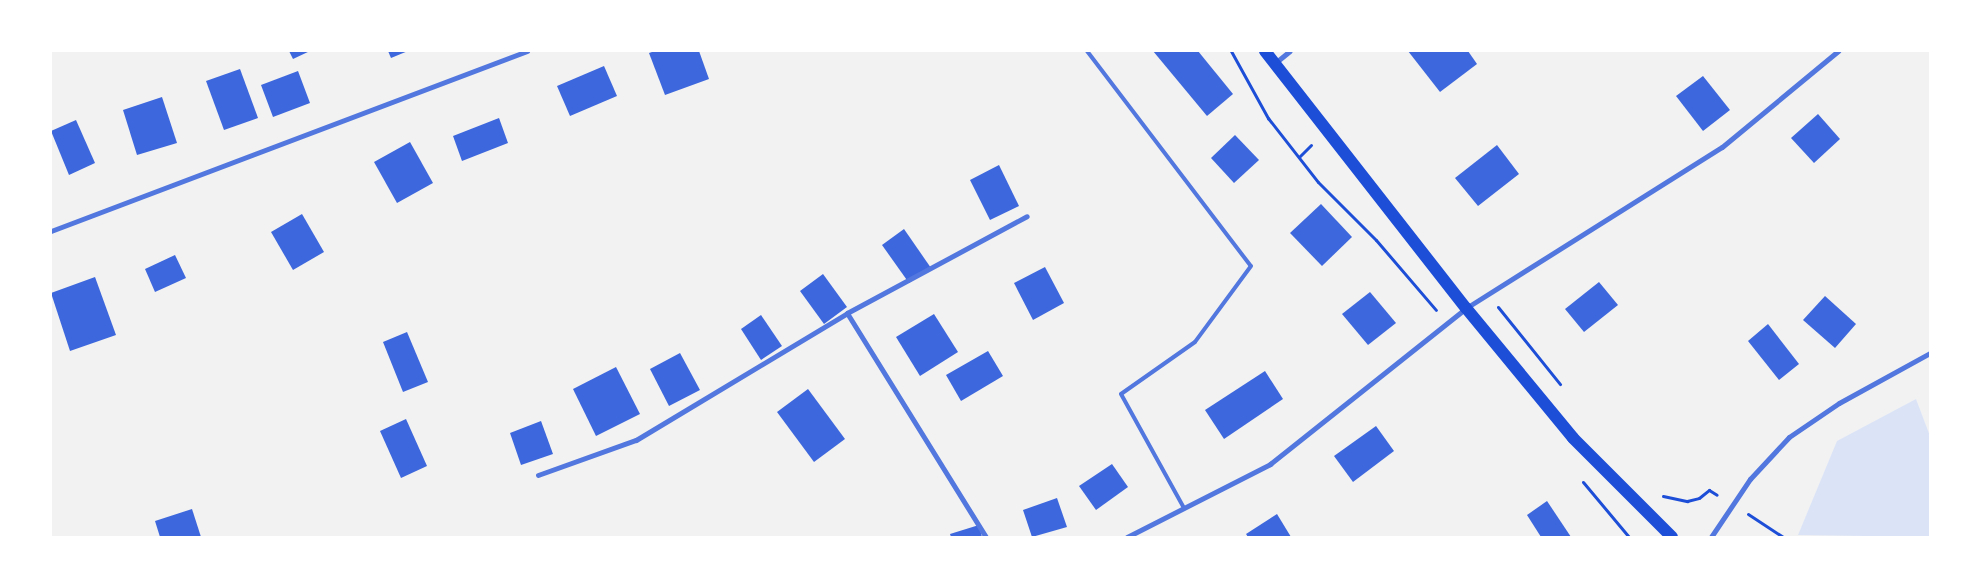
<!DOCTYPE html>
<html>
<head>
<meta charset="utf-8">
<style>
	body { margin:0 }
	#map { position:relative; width:1981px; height:588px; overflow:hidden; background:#f2f2f2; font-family:Barlow,sans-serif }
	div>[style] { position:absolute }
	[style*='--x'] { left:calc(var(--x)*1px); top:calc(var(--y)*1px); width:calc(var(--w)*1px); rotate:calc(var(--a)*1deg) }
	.green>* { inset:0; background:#dbe4f7 }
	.building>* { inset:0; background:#3d67dc }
	.path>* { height:3px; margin:-1.5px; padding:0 1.5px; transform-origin:1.5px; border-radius:1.5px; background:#1d4ed8 }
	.service>* { height:4px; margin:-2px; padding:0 2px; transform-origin:2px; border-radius:2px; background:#5277de }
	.minor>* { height:5px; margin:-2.5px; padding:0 2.5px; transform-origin:2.5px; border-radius:2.5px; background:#5277de }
	.primary>* { height:12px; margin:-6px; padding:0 6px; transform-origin:6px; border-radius:6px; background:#1d4ed8 }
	span { translate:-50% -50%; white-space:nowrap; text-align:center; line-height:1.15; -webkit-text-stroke:4px #fff; paint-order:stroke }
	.frame { position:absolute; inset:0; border:52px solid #fff; pointer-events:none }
</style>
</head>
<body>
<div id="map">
	<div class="green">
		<div style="clip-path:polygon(1916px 399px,1930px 436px,1930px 537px,1798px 535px,1837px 441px)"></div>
	</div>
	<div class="building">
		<div style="clip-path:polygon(289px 51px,310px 51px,293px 59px)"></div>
		<div style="clip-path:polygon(388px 51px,408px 51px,391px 58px)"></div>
		<div style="clip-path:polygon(655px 51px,699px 51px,709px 79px,665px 95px,649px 53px)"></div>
		<div style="clip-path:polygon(1153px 51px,1198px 51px,1233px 94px,1207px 116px)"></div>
		<div style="clip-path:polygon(1408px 51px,1468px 51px,1477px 64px,1440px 92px)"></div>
		<div style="clip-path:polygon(604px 66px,617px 96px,570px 116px,557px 86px)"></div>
		<div style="clip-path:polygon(240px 69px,258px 118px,224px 130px,206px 81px)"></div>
		<div style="clip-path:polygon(298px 71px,310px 103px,273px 117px,261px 85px)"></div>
		<div style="clip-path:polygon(1703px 76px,1730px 110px,1703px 131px,1676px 96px)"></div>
		<div style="clip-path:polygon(162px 97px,177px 143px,137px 155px,123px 110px)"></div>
		<div style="clip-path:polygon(1818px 114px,1840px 139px,1814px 163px,1791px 138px)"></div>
		<div style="clip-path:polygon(499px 118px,508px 143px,462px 161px,453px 136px)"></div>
		<div style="clip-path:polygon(76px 120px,95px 163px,69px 175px,51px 131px)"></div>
		<div style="clip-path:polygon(1235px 135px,1259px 160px,1234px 183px,1211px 158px)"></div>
		<div style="clip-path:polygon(410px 142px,433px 183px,397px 203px,374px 162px)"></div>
		<div style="clip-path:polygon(1497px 145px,1519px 174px,1478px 206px,1455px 178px)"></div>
		<div style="clip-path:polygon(999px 165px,1019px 206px,990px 220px,970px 180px)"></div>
		<div style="clip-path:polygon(1321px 204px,1352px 237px,1322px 266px,1290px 233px)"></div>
		<div style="clip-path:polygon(302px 214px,324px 252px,293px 270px,271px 232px)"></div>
		<div style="clip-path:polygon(904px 229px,931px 268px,909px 283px,882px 245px)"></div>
		<div style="clip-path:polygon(175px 255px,186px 278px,155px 292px,145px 269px)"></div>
		<div style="clip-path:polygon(1045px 267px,1064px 303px,1033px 320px,1014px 283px)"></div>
		<div style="clip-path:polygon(823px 274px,847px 307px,824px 324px,800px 291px)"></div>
		<div style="clip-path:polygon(95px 277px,116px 335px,70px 351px,51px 293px)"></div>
		<div style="clip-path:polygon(1599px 282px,1618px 305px,1584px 332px,1565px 309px)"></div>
		<div style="clip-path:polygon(1370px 292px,1396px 323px,1368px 345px,1342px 314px)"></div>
		<div style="clip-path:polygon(1825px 296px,1856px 324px,1835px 348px,1803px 320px)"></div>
		<div style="clip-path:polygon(934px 314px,958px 352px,920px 376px,896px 337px)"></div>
		<div style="clip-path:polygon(761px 315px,782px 346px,761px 360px,741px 329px)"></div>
		<div style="clip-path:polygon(1768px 324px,1799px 364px,1779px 380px,1748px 341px)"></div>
		<div style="clip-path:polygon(407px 332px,428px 382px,403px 392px,383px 342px)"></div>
		<div style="clip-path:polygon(988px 351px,1003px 376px,961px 401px,946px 375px)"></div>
		<div style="clip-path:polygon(680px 353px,700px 390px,669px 406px,650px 369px)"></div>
		<div style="clip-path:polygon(616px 367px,640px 414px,596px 436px,573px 389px)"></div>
		<div style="clip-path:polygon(1265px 371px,1283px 399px,1224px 439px,1205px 410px)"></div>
		<div style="clip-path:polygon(808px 389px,845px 439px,814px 462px,777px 412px)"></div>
		<div style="clip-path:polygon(406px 419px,427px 466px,401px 478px,380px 431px)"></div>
		<div style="clip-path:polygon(541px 421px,553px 454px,521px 465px,510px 433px)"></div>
		<div style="clip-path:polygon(1376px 426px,1394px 451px,1353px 482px,1334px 456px)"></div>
		<div style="clip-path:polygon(1112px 464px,1128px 487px,1096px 510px,1079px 486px)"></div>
		<div style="clip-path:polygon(1057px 498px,1067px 527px,1032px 537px,1023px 510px)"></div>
		<div style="clip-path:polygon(1547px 501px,1571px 537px,1541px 537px,1527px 515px)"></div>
		<div style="clip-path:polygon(192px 509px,201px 537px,160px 537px,155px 521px)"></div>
		<div style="clip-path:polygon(1277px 514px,1291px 537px,1248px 537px,1246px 534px)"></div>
		<div style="clip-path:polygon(979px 525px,982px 537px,951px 537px,950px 534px)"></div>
	</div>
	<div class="path">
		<div style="--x:1231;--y:51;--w:77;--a:61.1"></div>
		<div style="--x:1268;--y:118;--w:81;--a:52"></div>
		<div style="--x:1318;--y:182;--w:82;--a:45"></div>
		<div style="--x:1376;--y:240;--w:92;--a:49.4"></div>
		<div style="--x:1299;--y:157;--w:17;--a:-45"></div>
		<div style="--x:1498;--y:307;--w:99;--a:51.2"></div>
		<div style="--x:1583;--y:482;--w:72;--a:50.1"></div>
		<div style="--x:1663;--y:496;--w:25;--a:12"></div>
		<div style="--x:1687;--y:501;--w:12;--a:-14"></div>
		<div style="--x:1699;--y:498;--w:13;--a:-39"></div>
		<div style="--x:1709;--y:490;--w:9;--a:32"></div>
		<div style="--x:1748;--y:514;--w:42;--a:33.3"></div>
	</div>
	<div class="service">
		<div style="--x:1087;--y:51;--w:270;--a:52.7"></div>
		<div style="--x:1251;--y:266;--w:94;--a:126.4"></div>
		<div style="--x:1195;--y:342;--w:90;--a:144.9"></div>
		<div style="--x:1121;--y:394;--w:130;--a:61.1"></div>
	</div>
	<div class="minor">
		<div style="--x:1275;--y:63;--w:19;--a:-39"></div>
		<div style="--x:51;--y:231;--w:509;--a:-20.71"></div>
		<div style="--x:847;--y:313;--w:264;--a:58.2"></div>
		<div style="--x:538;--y:475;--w:104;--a:-19.7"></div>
		<div style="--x:636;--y:440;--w:246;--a:-31"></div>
		<div style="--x:847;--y:313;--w:204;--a:-28.3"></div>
		<div style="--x:1127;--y:537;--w:161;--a:-27"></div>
		<div style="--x:1270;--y:464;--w:251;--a:-38.5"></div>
		<div style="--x:1466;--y:308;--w:302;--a:-32.2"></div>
		<div style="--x:1722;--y:147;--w:151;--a:-39.6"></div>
		<div style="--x:1711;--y:537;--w:70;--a:-56.1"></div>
		<div style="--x:1750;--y:479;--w:57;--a:-47.1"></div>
		<div style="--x:1789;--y:437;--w:60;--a:-34.2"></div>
		<div style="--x:1839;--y:403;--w:104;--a:-28.8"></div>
	</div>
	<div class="primary">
		<div style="--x:1265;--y:51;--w:326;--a:52"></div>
		<div style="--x:1466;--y:308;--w:168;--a:50.5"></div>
		<div style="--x:1573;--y:438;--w:140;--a:45"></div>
	</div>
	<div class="frame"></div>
</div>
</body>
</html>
